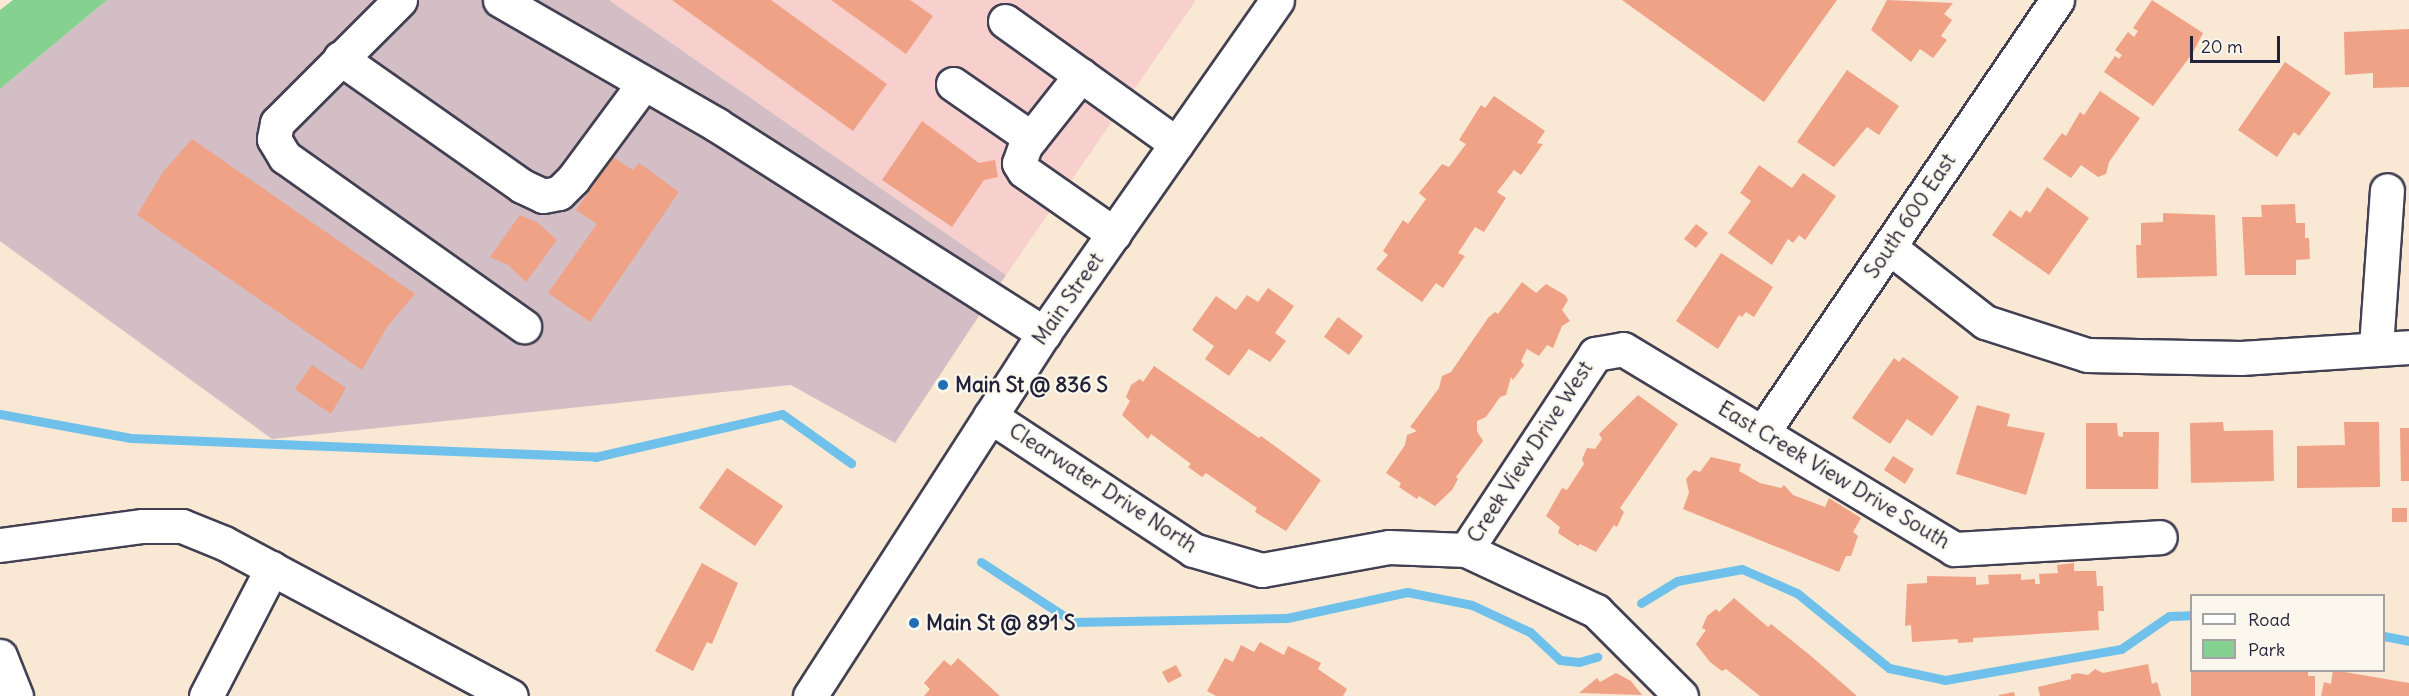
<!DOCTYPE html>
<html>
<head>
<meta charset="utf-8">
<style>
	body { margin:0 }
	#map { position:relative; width:2409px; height:696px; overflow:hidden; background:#f8e8d4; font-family:Delius,sans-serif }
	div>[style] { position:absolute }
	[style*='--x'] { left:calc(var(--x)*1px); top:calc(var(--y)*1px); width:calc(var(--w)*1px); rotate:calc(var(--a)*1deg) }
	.built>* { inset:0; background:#f7d0ce }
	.industrial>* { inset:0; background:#d2bec4 }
	.green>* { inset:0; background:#85d290 }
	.stream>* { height:9px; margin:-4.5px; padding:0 4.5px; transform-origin:4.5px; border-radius:4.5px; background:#6fc1eb }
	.building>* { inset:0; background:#f0a286 }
	.roads { filter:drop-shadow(2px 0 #424052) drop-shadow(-2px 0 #424052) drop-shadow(0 2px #424052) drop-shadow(0 -2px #424052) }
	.minor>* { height:33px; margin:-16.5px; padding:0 16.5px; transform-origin:16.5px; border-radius:16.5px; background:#fff }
	.major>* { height:33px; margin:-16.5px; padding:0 16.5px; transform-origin:16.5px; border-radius:16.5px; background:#fff }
	.dots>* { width:16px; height:16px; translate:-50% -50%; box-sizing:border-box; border:3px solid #fbf7ec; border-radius:50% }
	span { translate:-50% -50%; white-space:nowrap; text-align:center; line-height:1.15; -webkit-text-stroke:4.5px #fbf7ec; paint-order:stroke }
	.street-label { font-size:21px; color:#22223b }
	.poi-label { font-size:21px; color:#22223b; font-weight:700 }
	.left { translate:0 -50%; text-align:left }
	.legend { position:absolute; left:2190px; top:594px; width:195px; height:78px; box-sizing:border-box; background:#fbf7ec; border:2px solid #a4a2a5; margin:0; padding:8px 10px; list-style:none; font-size:18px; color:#22223b }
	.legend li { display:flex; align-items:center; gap:12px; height:30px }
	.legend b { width:30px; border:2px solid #a4a2a5 }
	.scale { position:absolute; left:2190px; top:36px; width:90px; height:27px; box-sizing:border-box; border:3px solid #22223b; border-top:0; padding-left:8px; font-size:18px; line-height:21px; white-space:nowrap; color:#22223b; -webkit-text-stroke:4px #fbf7ec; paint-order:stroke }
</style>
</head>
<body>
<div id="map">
	<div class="built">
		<div style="clip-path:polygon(609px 0,1196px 0,1006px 275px)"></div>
	</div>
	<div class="industrial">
		<div style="clip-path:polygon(107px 0,609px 0,1006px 275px,895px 443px,791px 385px,272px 439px,0 241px,0 89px)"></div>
	</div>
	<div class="green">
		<div style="clip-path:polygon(13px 0,107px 0,0 89px,0 10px)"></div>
	</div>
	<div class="stream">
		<div style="--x:0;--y:414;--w:133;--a:10.4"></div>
		<div style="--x:131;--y:438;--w:464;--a:2.3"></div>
		<div style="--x:595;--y:457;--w:192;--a:-12.9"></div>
		<div style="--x:782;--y:414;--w:85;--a:35.4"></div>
		<div style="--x:981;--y:562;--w:110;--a:33.1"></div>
		<div style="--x:1073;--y:622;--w:214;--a:-1.1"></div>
		<div style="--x:1287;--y:618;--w:123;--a:-12.2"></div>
		<div style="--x:1407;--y:592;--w:66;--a:11.3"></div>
		<div style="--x:1472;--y:605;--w:64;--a:25"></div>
		<div style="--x:1530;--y:632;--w:41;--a:43"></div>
		<div style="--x:1560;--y:660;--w:19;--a:6"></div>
		<div style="--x:1579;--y:662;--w:19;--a:-16"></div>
		<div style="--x:1641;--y:603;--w:42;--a:-31.4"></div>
		<div style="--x:1677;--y:581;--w:66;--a:-10.5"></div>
		<div style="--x:1742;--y:569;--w:60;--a:23.6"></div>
		<div style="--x:1797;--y:593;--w:119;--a:39.2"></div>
		<div style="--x:1889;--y:668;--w:57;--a:12.1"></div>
		<div style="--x:1945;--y:680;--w:179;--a:-10"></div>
		<div style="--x:2121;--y:649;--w:58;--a:-34.5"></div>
		<div style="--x:2169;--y:616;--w:23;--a:-2"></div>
		<div style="--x:2384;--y:636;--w:25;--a:11"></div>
	</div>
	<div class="building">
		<div style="clip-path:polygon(672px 0,771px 0,887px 84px,853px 131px)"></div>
		<div style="clip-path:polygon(831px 0,910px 0,933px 16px,906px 54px)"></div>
		<div style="clip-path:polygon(1622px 0,1837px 0,1764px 102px)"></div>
		<div style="clip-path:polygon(1887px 0,1953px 3px,1944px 14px,1952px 20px,1941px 36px,1947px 40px,1933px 58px,1920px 49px,1911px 62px,1871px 30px)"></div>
		<div style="clip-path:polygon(2152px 0,2203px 33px,2192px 54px,2153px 106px,2104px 72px,2115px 56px,2119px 59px,2122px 55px,2115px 50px,2128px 32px,2134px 37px,2138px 31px,2133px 28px)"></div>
		<div style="clip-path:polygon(2409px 29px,2409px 87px,2373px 88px,2373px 73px,2345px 75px,2344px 32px)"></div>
		<div style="clip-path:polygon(2285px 62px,2331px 93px,2299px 136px,2294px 132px,2277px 157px,2238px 130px)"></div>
		<div style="clip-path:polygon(1847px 70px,1899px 106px,1879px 135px,1867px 127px,1834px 167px,1797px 142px)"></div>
		<div style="clip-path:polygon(2100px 91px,2140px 118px,2109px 162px,2106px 174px,2098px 177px,2081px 165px,2071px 178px,2043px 159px,2062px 133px,2066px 136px,2080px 112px,2084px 115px)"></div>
		<div style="clip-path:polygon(1494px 96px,1545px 131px,1537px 143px,1543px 144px,1521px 175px,1514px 170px,1497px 192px,1506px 198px,1484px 232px,1475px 227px,1458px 253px,1465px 256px,1443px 288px,1436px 283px,1422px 302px,1376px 269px,1388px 255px,1383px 251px,1403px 220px,1408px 224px,1426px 199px,1419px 193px,1442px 164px,1449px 167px,1466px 144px,1459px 140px,1481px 105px,1485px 108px)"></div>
		<div style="clip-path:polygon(922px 121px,979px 163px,995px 160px,998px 177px,984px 180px,952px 227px,882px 180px)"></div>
		<div style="clip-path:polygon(192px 139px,415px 294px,387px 327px,362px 370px,137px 215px,163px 172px)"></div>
		<div style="clip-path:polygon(613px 157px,633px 170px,639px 163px,679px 192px,590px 322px,548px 293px,597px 224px,576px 210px)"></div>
		<div style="clip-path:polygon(1759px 165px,1792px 188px,1803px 173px,1836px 196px,1805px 240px,1799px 235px,1793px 243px,1788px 239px,1772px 265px,1728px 233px,1751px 201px,1740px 193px)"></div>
		<div style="clip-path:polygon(2047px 187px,2089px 218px,2049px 275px,1992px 235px,2010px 210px,2021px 218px,2026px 210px,2030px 213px)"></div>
		<div style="clip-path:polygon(2295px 204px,2296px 223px,2305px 223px,2305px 238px,2309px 238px,2310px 259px,2296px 260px,2296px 275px,2245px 275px,2242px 217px,2262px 217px,2261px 205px)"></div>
		<div style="clip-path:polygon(2163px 213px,2215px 215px,2217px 276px,2137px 278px,2136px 245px,2141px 245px,2141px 223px,2163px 222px)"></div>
		<div style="clip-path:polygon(520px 215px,538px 223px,557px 240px,526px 282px,508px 265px,490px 257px)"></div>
		<div style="clip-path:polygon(1696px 224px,1708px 233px,1696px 248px,1684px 239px)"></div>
		<div style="clip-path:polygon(1721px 253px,1773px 287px,1754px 317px,1746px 312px,1742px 317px,1739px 315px,1718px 349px,1676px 321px)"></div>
		<div style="clip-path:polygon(1522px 282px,1536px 293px,1546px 284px,1565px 295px,1568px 300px,1562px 310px,1570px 321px,1562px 326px,1553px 348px,1547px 345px,1539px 356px,1527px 349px,1521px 361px,1524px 365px,1513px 380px,1511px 377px,1506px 395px,1500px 397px,1486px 417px,1477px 421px,1477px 431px,1483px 441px,1456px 477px,1458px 479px,1452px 490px,1435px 506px,1419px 496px,1417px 499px,1399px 487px,1401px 483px,1386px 473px,1405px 445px,1407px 435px,1417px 431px,1410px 427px,1439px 388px,1442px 376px,1451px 372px,1488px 318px,1495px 312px,1498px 314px)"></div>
		<div style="clip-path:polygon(1268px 288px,1294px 306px,1275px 333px,1286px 341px,1270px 362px,1249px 349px,1229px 376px,1205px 359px,1214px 346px,1192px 330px,1216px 296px,1236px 310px,1247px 295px,1258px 302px)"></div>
		<div style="clip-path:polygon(1338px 317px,1363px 336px,1349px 355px,1324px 337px)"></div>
		<div style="clip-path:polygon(1903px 357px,1959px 397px,1932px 436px,1907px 419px,1890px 444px,1852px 418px,1894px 358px,1899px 362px)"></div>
		<div style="clip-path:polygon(312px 365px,346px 388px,331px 414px,295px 389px)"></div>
		<div style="clip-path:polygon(1154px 366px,1259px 438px,1261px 436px,1321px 480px,1286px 531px,1255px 512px,1257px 508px,1206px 473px,1202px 477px,1188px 467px,1191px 464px,1151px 434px,1148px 439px,1122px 415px,1130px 401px,1126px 397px,1131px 385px,1140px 379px,1143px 382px)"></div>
		<div style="clip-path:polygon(1638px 395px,1678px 424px,1620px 508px,1624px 512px,1617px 527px,1614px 525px,1596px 552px,1580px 544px,1578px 546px,1558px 533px,1560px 527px,1546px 516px,1562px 488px,1567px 490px,1584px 464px,1582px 459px,1587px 448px,1595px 449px,1602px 439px,1599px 434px)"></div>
		<div style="clip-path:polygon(1977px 405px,2010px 414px,2007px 426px,2045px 433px,2026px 495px,1956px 474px)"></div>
		<div style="clip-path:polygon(2223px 422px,2224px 431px,2273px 430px,2274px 481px,2191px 483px,2190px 423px)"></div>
		<div style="clip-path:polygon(2344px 422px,2379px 422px,2380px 487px,2297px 488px,2297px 446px,2345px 445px)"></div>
		<div style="clip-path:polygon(2086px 423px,2117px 423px,2118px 436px,2123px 437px,2123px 432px,2159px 432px,2158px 489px,2086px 489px)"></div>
		<div style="clip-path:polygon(2400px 428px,2409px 428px,2409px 481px,2401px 481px)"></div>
		<div style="clip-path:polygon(1893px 456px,1914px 469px,1905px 484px,1884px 470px)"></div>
		<div style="clip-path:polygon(1711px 457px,1741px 464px,1739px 471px,1760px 483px,1781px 488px,1784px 485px,1793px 495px,1825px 507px,1829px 498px,1861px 518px,1853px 532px,1858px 536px,1851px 556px,1846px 556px,1839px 572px,1683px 509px,1689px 493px,1686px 479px,1694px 470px,1700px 472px)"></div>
		<div style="clip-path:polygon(727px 468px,783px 506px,755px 546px,699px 508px)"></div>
		<div style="clip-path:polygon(2392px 508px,2407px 508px,2407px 522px,2392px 522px)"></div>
		<div style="clip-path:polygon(702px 563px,738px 583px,712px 644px,707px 642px,693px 671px,655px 651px)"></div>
		<div style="clip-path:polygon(2074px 563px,2074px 571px,2096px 571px,2097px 586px,2103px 586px,2104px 611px,2098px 611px,2099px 630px,1973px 638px,1973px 642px,1958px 643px,1958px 639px,1912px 642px,1911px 625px,1905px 626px,1907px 584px,1927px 583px,1927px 576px,1976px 577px,1976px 585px,1989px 584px,1988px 575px,2021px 574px,2021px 580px,2035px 579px,2035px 584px,2040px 584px,2039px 574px,2058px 573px,2057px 565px)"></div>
		<div style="clip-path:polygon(1734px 598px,1768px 627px,1771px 624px,1811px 656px,1857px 696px,1760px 696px,1726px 669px,1722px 671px,1710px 662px,1696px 644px,1706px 630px,1702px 628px,1707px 616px,1716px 609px,1719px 612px)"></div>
		<div style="clip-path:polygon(1260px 642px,1284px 655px,1288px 646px,1321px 663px,1318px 669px,1347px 689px,1343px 696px,1216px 696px,1207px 691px,1225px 658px,1233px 662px,1241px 645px,1254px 652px)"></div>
		<div style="clip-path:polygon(958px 658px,1000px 696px,924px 696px,930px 689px,924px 683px,944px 660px,951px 666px)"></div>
		<div style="clip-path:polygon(2148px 664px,2152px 684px,2157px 682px,2161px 696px,2040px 696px,2038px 687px,2071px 679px,2071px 675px,2077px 673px,2088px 675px,2095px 669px,2103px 673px)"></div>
		<div style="clip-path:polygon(1176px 665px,1182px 676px,1168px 683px,1162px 672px)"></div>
		<div style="clip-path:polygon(2191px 670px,2308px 670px,2308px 676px,2315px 676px,2315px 696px,2191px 696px)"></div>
		<div style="clip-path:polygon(2333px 670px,2409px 683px,2409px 696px,2321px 696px,2324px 682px,2331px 684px)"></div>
		<div style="clip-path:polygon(1616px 673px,1631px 681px,1642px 695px,1579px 693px,1597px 678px,1600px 682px)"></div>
		<div style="clip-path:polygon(2014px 692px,2015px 696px,1999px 696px,1999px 695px)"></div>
	</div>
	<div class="roads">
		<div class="minor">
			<div style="--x:400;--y:0;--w:174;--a:135"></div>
			<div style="--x:277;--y:123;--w:16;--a:101"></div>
			<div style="--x:274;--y:139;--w:21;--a:59"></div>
			<div style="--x:285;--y:157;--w:293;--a:35.3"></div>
			<div style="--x:500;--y:0;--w:250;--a:29.9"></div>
			<div style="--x:717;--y:125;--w:388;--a:32.5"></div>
			<div style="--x:1005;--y:21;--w:211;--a:35.6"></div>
			<div style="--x:340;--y:58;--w:223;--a:35.1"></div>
			<div style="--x:522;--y:186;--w:23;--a:25"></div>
			<div style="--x:543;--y:196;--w:16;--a:-11"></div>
			<div style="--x:559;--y:193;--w:20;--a:-45"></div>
			<div style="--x:573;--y:179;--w:119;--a:-53.5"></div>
			<div style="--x:1081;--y:75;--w:90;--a:128.3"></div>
			<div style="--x:1025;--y:146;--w:18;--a:109"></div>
			<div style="--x:1019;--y:163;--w:9;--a:58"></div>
			<div style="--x:1024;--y:171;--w:110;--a:35"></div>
			<div style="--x:953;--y:84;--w:95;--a:34.7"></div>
			<div style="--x:1889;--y:247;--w:122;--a:38"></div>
			<div style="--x:1985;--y:322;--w:107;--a:17.9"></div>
			<div style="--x:2087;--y:355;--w:154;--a:1.1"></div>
			<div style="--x:2241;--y:358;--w:168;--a:-3.7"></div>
			<div style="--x:2376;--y:347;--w:157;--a:-86"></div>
			<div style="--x:990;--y:416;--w:243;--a:33.4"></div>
			<div style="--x:1193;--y:550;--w:72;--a:16.2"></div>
			<div style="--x:1262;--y:570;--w:129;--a:-10.3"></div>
			<div style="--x:1389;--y:547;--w:77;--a:2.2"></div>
			<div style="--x:1466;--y:550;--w:144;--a:25.1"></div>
			<div style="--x:1596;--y:611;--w:120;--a:45"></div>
			<div style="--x:1762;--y:433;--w:524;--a:-55.73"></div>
			<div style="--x:0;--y:545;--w:144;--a:-7.6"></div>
			<div style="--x:143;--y:526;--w:39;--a:0"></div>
			<div style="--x:182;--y:526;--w:45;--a:22"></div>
			<div style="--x:224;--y:543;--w:325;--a:28.1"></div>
			<div style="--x:1466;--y:550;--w:235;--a:-56.6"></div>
			<div style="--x:1595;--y:354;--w:28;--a:-10"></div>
			<div style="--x:1623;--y:349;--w:387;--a:31.1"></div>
			<div style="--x:1954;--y:549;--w:206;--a:-3.3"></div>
			<div style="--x:0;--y:656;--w:43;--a:68.2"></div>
			<div style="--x:206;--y:696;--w:144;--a:-62.7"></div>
		</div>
		<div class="major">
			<div style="--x:810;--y:696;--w:432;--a:-57.2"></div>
			<div style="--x:1044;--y:333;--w:406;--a:-55"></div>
		</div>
	</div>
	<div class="dots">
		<div style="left:943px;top:385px;background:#1f6fb2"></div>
		<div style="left:914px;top:623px;background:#1f6fb2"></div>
	</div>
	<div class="street-label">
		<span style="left:1910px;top:216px;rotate:-56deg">South 600 East</span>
		<span style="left:1068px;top:299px;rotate:-55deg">Main Street</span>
		<span style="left:1530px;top:452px;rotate:-57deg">Creek View Drive West</span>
		<span style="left:1834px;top:475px;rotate:31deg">East Creek View Drive South</span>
		<span style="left:1103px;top:488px;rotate:33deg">Clearwater Drive North</span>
	</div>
	<div class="poi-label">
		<span class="left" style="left:955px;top:385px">Main St @ 836 S</span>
		<span class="left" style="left:926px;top:623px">Main St @ 891 S</span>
	</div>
	<ul class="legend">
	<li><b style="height:8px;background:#fff"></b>Road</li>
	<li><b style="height:16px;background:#85d290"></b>Park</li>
	</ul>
	<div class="scale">20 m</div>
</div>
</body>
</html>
